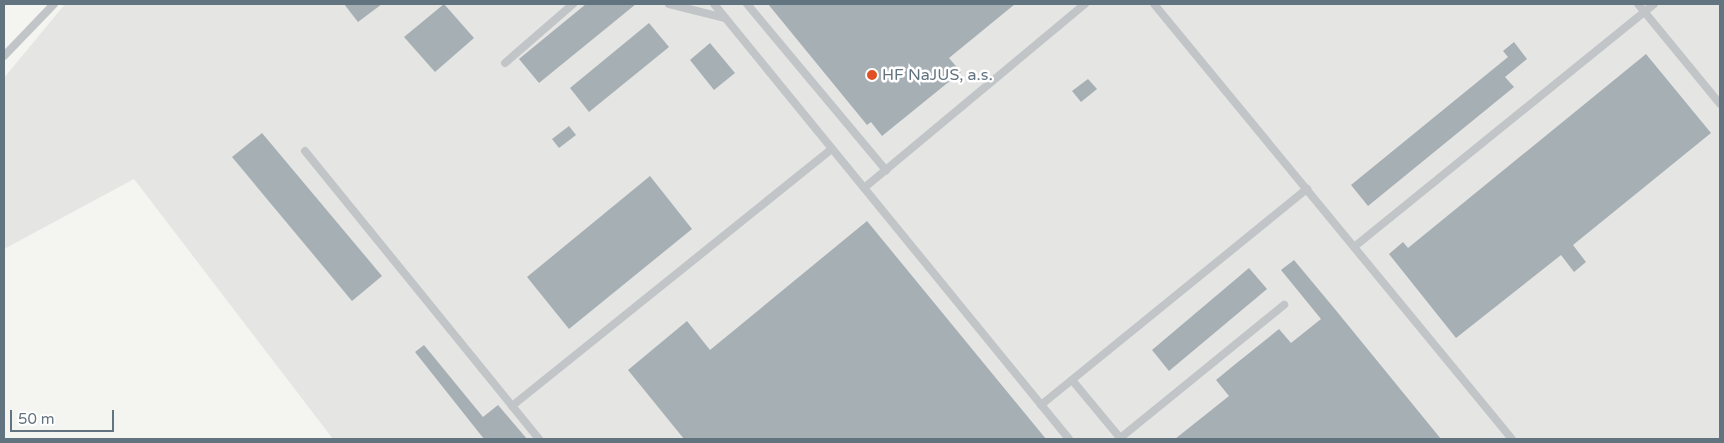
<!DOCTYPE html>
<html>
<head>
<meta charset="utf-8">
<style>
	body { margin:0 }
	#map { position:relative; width:1724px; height:443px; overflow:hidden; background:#f4f4f0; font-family:"Varela Round",sans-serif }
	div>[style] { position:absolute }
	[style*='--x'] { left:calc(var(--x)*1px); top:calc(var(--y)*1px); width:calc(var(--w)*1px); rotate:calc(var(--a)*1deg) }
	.built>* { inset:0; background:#e5e6e4 }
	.building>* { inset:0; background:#a6afb3 }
	.lane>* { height:8px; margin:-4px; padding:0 4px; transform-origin:4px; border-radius:4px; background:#c1c5c8 }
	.dots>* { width:14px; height:14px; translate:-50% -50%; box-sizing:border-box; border:2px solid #fff; border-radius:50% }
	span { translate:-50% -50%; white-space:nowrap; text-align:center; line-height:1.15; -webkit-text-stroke:5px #fff; paint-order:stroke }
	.poi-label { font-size:16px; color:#637481 }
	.left { translate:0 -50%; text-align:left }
	.frame { position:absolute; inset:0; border:5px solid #637481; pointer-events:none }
	.scale { position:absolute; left:10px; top:410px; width:104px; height:22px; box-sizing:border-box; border:2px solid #637481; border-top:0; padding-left:6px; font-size:15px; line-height:18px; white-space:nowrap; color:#637481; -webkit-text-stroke:4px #fff; paint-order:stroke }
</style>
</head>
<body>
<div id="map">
	<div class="built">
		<div style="clip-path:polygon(65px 4px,1720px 4px,1720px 439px,333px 439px,134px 179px,4px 249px,4px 78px)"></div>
	</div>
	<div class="building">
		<div style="clip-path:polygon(344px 4px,382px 4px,358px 22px)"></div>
		<div style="clip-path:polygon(444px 4px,474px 38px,435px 72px,404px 37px)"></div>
		<div style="clip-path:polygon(586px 4px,636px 4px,539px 83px,519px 59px)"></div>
		<div style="clip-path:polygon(768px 4px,1015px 4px,949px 58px,961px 72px,882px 136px,871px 122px,867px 125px)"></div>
		<div style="clip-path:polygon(649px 23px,669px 47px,589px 112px,570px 88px)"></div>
		<div style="clip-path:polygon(1514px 42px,1527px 59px,1505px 77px,1514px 87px,1368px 206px,1351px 185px,1508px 57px,1503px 51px)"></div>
		<div style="clip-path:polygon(710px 43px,735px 73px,714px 90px,690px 60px)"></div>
		<div style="clip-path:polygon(1646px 54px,1711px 133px,1573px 245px,1586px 262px,1574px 272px,1561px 255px,1456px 338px,1389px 254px,1403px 242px,1408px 248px)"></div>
		<div style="clip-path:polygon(1088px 79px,1097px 89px,1081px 102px,1072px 91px)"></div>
		<div style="clip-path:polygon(569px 126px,576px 135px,559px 148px,552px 139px)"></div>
		<div style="clip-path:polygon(262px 133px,382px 276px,352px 301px,232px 157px)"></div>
		<div style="clip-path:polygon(650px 176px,692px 229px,569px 329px,527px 277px)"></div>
		<div style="clip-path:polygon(867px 221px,1046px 439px,684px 439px,628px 370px,687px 321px,710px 350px)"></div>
		<div style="clip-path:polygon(1294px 260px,1334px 308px,1441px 439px,1175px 439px,1229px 396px,1216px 380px,1233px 366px,1279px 329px,1291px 343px,1321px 319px,1281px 270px)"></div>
		<div style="clip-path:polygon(1249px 268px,1267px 289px,1169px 371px,1152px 350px)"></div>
		<div style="clip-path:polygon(424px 345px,483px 417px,498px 405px,527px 439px,484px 439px,415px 352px)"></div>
	</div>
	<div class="lane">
		<div style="--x:669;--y:4;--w:58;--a:14"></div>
		<div style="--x:714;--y:4;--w:561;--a:50.78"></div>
		<div style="--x:747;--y:4;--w:217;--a:50.1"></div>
		<div style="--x:1154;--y:4;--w:563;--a:50.55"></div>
		<div style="--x:1638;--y:4;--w:129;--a:50.6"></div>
		<div style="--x:4;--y:56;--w:72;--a:-46.1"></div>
		<div style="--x:505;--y:63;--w:90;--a:-40.9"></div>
		<div style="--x:305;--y:151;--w:371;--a:50.9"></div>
		<div style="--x:864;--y:188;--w:288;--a:-39.8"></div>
		<div style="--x:1354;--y:247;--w:386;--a:-39"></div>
		<div style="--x:1072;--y:380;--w:77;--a:50.3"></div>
		<div style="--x:1041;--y:405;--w:343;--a:-39.1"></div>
		<div style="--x:512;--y:406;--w:410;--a:-38.8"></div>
		<div style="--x:1119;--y:439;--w:213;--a:-39.1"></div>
	</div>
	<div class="dots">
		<div style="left:872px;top:75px;background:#e15024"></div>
	</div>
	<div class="poi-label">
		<span class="left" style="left:882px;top:75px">HF NaJUS, a.s.</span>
	</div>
	<div class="frame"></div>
	<div class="scale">50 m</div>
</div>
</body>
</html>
